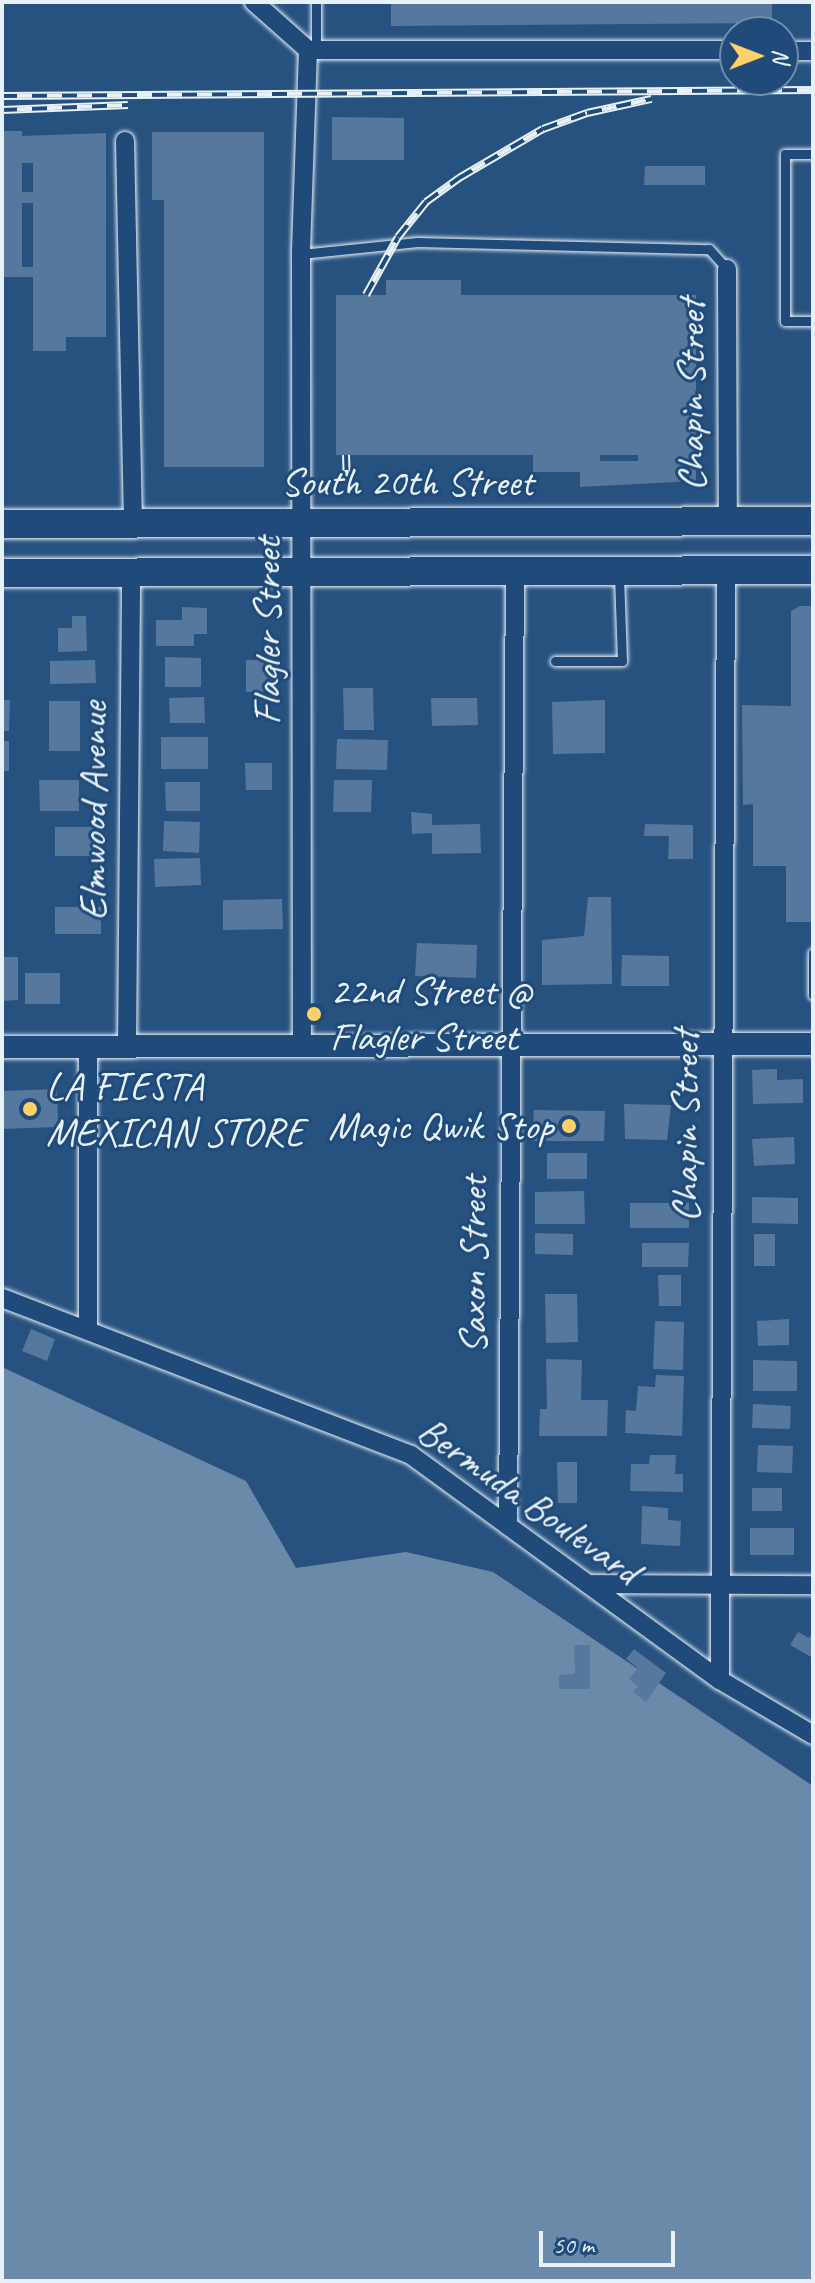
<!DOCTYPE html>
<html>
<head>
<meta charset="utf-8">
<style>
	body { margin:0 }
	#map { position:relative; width:815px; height:2283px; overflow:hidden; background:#27517f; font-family:Caveat,sans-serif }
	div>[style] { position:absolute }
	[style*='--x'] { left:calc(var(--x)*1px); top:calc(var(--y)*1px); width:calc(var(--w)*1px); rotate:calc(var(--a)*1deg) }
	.water>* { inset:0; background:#6b8aaa }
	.building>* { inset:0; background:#57789d }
	.roads { filter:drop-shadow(0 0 2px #e8f1f8) drop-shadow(0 0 2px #e8f1f8) }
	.service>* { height:9px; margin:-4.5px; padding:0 4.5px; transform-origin:4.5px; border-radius:4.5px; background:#1f4a7a }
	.minor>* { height:18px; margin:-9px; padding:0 9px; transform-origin:9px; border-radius:9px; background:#1f4a7a }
	.tertiary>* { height:22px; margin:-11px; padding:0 11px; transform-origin:11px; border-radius:11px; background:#1f4a7a }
	.primary>* { height:28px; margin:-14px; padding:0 14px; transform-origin:14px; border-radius:14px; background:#1f4a7a }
	.rail>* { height:8px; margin-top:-4px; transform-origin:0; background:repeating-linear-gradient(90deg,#1f4a7a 0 15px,#e8f1f8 0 30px); box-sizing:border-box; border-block:2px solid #e8f1f8 }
	.dots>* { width:22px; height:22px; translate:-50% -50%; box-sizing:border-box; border:4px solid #1f4a7a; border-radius:50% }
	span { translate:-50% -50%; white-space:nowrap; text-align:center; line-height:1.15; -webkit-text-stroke:6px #1f4a7a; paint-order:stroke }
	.street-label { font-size:40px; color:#e8f1f8 }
	.poi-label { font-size:40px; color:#e8f1f8 }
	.left { translate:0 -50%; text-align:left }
	.right { translate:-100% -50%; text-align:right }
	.frame { position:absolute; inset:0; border:4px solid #e8f1f8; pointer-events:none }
	.north { position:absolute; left:719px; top:16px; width:80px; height:80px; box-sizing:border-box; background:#1f4a7a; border:2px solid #6f8dac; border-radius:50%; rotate:90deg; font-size:22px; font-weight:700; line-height:32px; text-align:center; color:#e8f1f8 }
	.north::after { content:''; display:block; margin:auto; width:28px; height:36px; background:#ffd166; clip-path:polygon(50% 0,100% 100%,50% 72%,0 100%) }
	.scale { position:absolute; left:539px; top:2231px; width:136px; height:36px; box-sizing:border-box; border:4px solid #e8f1f8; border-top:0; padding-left:10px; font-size:24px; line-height:28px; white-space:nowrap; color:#e8f1f8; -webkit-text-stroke:6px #1f4a7a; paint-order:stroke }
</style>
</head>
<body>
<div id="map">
	<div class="water">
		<div style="clip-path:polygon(2px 1367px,246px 1481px,296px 1568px,406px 1552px,493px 1572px,813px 1786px,813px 2281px,2px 2281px)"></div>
	</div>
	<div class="building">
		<div style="clip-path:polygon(391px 2px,772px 2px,772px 23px,391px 26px)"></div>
		<div style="clip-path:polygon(332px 117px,404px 118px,404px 160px,332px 160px)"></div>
		<div style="clip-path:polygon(evenodd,2px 131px,22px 131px,22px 136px,106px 133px,106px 337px,66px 337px,66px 351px,33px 351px,33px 277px,2px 277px,2px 131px,22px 163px,33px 163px,33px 192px,22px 192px,22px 163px,2px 131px,22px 203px,33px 203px,33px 267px,22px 267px,22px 203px)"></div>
		<div style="clip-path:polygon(152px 132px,264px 132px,264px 467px,164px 467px,164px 200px,152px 200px)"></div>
		<div style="clip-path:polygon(645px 166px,705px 166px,705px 185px,644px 185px)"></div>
		<div style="clip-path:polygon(evenodd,386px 280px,461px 280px,461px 295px,696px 295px,696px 481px,580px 487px,580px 472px,533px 472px,533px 455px,336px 455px,336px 295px,386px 295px,386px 280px,600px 455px,638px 455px,638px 461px,600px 461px,600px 455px)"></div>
		<div style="clip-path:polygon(800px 606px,813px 606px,813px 922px,786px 922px,786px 866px,753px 866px,753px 804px,743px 805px,742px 705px,791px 706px,791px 611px)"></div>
		<div style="clip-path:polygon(182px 607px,207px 608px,207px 634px,194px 634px,194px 646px,156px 646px,156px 620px,182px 620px)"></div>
		<div style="clip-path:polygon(72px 616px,86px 616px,87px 651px,58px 652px,58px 628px,72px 628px)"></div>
		<div style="clip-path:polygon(165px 657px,201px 658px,201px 687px,165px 687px)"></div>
		<div style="clip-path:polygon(95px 660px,96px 683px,50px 684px,50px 661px)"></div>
		<div style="clip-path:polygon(246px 660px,279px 660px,278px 692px,246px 692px)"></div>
		<div style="clip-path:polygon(343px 688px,373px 688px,374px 730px,344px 730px)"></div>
		<div style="clip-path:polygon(204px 697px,205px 723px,170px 723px,169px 698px)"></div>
		<div style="clip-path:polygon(431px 698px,477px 698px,478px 725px,432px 726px)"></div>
		<div style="clip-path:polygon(2px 700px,10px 700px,9px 731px,2px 731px)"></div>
		<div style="clip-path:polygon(605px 700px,605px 753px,553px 754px,552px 702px)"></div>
		<div style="clip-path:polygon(49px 701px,80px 701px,80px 751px,49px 751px)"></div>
		<div style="clip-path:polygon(161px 737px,208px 737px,208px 769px,161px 769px)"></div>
		<div style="clip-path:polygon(337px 739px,388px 740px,387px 770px,336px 769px)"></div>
		<div style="clip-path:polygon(2px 741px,9px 741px,9px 771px,2px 771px)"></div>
		<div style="clip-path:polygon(245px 763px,272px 763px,272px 790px,246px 790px)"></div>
		<div style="clip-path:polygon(39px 780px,79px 780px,79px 811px,40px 811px)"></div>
		<div style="clip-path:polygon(334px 780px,372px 780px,371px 812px,333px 812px)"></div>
		<div style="clip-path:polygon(165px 782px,200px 782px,200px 811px,166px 811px)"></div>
		<div style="clip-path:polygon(411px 812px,432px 814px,432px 825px,480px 824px,481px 853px,432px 854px,432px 833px,412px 834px)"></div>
		<div style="clip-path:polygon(164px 821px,200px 822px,199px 853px,163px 851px)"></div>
		<div style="clip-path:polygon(645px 824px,693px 825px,693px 859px,668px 859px,669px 836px,644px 836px)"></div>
		<div style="clip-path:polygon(55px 827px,100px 827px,100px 856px,55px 856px)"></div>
		<div style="clip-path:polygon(200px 858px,201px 885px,155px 887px,154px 859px)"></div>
		<div style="clip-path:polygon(588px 897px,611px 897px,612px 984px,542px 985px,542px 940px,584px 936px)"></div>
		<div style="clip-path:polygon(282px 899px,283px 929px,223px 930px,223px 900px)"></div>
		<div style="clip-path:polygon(55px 907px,101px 907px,101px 934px,55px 934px)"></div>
		<div style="clip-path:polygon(417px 943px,477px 945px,476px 978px,415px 976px)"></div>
		<div style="clip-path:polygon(622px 955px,669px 956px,669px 986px,621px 986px)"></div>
		<div style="clip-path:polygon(2px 957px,18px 957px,18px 1000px,2px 1001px)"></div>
		<div style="clip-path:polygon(25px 973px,60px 973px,60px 1004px,25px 1004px)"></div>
		<div style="clip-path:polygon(777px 1069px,777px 1080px,803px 1079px,803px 1103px,753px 1104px,752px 1070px)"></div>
		<div style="clip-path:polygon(57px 1089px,58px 1127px,2px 1129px,2px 1091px)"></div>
		<div style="clip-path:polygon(624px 1104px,671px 1105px,667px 1140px,625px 1139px)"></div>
		<div style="clip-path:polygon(534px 1110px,605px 1111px,604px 1141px,532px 1141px)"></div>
		<div style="clip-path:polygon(794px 1137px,795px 1164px,754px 1166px,752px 1139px)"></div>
		<div style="clip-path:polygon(547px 1153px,587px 1153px,587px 1179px,547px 1179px)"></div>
		<div style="clip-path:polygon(584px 1191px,585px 1224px,535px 1224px,535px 1192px)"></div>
		<div style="clip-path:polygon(752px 1197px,798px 1198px,798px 1224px,752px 1223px)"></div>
		<div style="clip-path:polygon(630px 1203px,689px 1203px,689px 1228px,630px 1228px)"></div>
		<div style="clip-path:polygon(535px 1233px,573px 1234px,573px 1255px,535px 1254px)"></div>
		<div style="clip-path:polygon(754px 1234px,775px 1234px,775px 1266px,754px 1266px)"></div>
		<div style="clip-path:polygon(642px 1243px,689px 1243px,688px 1267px,642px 1267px)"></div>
		<div style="clip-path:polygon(658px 1275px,681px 1275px,681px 1306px,659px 1306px)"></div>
		<div style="clip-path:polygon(545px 1294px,577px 1294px,578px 1342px,546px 1343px)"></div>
		<div style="clip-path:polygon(789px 1319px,789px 1345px,758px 1346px,757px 1321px)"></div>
		<div style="clip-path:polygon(655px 1321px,684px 1322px,683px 1370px,653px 1369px)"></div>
		<div style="clip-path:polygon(31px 1329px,55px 1339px,47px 1361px,22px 1351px)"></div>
		<div style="clip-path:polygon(546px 1359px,582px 1360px,581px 1400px,608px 1400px,607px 1436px,539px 1436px,540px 1409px,547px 1409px)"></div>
		<div style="clip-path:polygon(753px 1360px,797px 1361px,797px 1391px,753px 1391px)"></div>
		<div style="clip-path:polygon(656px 1375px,684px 1376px,682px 1436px,625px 1433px,626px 1410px,636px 1411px,638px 1386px,655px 1387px)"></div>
		<div style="clip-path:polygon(753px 1404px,791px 1406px,790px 1429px,752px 1428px)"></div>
		<div style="clip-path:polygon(758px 1445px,793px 1446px,792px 1473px,757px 1472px)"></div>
		<div style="clip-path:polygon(650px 1455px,676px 1455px,675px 1474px,683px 1474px,683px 1492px,630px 1491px,631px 1464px,649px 1464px)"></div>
		<div style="clip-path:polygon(557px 1462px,577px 1462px,577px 1503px,558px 1503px)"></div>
		<div style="clip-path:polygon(752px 1488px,782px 1488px,782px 1511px,752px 1511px)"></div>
		<div style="clip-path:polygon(642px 1506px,668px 1508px,668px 1520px,681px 1521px,680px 1546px,641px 1544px)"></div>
		<div style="clip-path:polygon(750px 1528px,794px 1528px,794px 1555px,750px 1555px)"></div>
		<div style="clip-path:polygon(798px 1632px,809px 1638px,813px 1632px,813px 1658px,790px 1645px)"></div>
		<div style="clip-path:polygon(574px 1645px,590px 1645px,590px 1689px,559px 1689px,559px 1675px,575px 1674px)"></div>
		<div style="clip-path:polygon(634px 1649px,666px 1673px,646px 1702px,633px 1692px,638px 1686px,629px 1679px,638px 1668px,626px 1659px)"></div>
	</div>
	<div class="roads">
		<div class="service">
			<div style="--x:316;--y:50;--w:48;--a:-90"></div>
			<div style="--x:813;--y:154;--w:28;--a:180"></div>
			<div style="--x:785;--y:154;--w:167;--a:90"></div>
			<div style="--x:785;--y:321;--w:28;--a:0"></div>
			<div style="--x:301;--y:254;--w:117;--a:-5.9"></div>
			<div style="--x:417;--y:242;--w:292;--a:1.4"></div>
			<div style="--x:709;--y:249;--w:27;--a:48"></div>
			<div style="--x:555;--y:661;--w:67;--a:0"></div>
			<div style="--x:622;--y:661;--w:88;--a:-92"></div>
			<div style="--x:813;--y:953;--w:42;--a:90"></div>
		</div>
		<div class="minor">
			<div style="--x:254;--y:2;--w:72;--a:41.6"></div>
			<div style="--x:308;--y:50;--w:204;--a:92"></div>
			<div style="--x:301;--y:254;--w:791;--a:89.93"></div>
			<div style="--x:308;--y:50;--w:427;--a:0"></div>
			<div style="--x:783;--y:51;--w:30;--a:0"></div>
			<div style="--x:125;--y:141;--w:382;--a:88.8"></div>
			<div style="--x:727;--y:269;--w:251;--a:89.8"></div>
			<div style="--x:88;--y:1045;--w:285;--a:90"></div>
			<div style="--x:127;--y:1048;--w:474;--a:-89.5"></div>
			<div style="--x:2;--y:1298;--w:438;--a:21"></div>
			<div style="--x:411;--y:1455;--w:382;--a:36.1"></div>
			<div style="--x:720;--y:1680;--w:108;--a:30.6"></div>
			<div style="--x:508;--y:1526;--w:952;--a:-89.58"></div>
			<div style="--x:588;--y:1584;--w:225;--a:0.3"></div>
			<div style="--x:720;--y:1680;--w:1108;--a:-89.69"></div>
		</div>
		<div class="tertiary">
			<div style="--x:2;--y:1047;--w:811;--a:-0.21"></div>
		</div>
		<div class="primary">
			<div style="--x:2;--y:524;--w:811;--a:-0.21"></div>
			<div style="--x:2;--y:573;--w:811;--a:-0.21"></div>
		</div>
	</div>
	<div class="rail">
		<div style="--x:2;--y:96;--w:811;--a:-0.42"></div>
		<div style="--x:2;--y:110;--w:126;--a:-2.3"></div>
		<div style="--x:366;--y:295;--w:66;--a:-61.1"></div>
		<div style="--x:398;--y:237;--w:45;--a:-51.3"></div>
		<div style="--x:426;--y:202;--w:41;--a:-36"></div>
		<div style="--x:459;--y:178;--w:97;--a:-30.3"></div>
		<div style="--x:543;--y:129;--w:47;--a:-20"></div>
		<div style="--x:587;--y:113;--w:66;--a:-12.3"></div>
		<div style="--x:346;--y:455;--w:27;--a:88"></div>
	</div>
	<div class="dots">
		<div style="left:314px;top:1014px;background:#ffd166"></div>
		<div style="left:30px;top:1109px;background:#ffd166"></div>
		<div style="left:569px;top:1126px;background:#ffd166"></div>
	</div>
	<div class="street-label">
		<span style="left:691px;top:395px;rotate:-90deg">Chapin Street</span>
		<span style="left:407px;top:482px">South 20th Street</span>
		<span style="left:267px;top:631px;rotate:-90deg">Flagler Street</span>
		<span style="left:93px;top:811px;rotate:-90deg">Elmwood Avenue</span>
		<span style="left:685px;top:1126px;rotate:-90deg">Chapin Street</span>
		<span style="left:473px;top:1265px;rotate:-90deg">Saxon Street</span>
		<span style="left:529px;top:1500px;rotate:35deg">Bermuda Boulevard</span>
	</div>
	<div class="poi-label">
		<span class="left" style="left:330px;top:1014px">22nd Street @<br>Flagler Street</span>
		<span class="left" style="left:46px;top:1109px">LA FIESTA<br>MEXICAN STORE</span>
		<span class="right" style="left:553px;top:1126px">Magic Qwik Stop</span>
	</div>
	<div class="frame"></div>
	<div class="north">N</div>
	<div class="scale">50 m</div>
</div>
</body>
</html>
